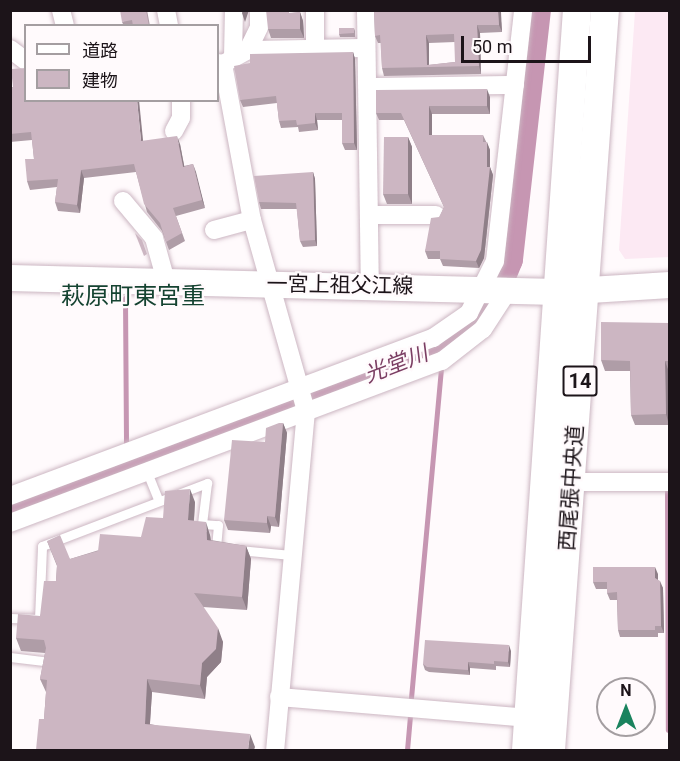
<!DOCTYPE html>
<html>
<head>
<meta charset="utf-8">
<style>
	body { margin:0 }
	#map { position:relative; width:680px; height:761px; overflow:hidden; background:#fffafc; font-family:Roboto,"Noto Sans JP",sans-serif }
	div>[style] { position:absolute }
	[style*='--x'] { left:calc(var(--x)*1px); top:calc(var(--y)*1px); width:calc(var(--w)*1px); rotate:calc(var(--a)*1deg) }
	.built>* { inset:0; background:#fce9f3 }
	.stream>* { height:5px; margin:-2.5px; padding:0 2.5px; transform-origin:2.5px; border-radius:2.5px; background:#c696b2 }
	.river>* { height:32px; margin:-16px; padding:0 16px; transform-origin:16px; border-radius:16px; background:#c696b2 }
	.roads { filter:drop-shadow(0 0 2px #ccb6c2) drop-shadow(0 0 2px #ccb6c2) }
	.lane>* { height:9px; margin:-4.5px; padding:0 4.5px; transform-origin:4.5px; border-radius:4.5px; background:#fff }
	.street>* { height:18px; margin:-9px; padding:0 9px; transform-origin:9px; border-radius:9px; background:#fff }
	.secondary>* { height:26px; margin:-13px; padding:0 13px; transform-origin:13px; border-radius:13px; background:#fff }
	.primary>* { height:28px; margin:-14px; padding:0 14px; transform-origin:14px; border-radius:14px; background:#fff }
	.wall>* { inset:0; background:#af9da7 }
	.shaded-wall>* { inset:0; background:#8f7f88 }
	.building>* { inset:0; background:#ccb6c2 }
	span { translate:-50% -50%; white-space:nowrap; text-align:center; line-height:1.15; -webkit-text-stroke:4.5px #fffafc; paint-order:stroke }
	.shield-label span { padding:2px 4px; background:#fffafc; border:2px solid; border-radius:4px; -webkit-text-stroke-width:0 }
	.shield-label { font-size:20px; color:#1c1419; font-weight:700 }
	.street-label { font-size:21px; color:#1c1419 }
	.water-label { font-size:22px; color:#7b3e63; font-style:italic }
	.quarter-label { font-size:24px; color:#154331 }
	.frame { position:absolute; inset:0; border:12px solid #1c1419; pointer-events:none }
	.legend { position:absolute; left:24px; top:24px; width:195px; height:78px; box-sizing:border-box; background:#fffafc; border:2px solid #a49ea1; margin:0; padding:8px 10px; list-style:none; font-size:18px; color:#1c1419 }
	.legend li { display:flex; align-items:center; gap:12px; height:30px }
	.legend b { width:30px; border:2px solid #a49ea1 }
	.north { position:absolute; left:596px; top:677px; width:60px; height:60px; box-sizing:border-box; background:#fffafc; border:2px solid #a49ea1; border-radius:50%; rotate:0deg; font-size:16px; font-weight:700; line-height:24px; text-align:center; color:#1c1419 }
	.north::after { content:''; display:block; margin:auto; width:21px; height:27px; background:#1a835e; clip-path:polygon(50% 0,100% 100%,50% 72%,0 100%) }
	.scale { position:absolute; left:461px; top:36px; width:130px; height:27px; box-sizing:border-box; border:3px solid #1c1419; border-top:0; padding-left:8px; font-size:18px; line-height:21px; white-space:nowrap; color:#1c1419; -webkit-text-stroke:4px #fffafc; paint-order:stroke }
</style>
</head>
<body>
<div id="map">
	<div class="built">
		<div style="clip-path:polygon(635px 11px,669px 11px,670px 257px,625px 259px,619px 250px)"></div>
	</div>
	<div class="stream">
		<div style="--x:125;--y:298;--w:148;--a:89.6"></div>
		<div style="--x:667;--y:488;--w:242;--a:89.8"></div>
		<div style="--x:411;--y:698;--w:333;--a:-84.8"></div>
		<div style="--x:407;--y:750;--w:35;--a:-85"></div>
	</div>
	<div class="river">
		<div style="--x:10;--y:509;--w:455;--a:-20.6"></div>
		<div style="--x:436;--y:349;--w:36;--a:-30"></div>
		<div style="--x:467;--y:331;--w:43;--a:-54.5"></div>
		<div style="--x:492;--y:296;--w:40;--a:-68"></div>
		<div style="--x:507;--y:259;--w:251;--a:-83.6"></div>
	</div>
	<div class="roads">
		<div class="lane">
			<div style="--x:147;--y:472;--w:31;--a:68"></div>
			<div style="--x:238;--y:550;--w:54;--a:5.3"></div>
			<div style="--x:10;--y:618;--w:29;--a:2"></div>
			<div style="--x:39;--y:619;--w:73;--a:-87.6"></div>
			<div style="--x:42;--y:546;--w:177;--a:-20.9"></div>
			<div style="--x:207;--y:483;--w:41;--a:97"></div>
			<div style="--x:202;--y:524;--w:16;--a:4"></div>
			<div style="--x:218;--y:525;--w:23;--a:95"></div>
			<div style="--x:216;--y:548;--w:5;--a:0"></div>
			<div style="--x:10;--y:657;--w:34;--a:7"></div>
		</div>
		<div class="street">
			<div style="--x:61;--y:10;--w:16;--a:76"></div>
			<div style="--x:166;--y:10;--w:16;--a:79"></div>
			<div style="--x:315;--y:10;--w:37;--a:90"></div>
			<div style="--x:366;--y:10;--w:276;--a:89.2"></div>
			<div style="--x:10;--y:49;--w:20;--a:37"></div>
			<div style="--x:248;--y:50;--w:25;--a:-64"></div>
			<div style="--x:259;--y:27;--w:17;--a:-90"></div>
			<div style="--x:233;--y:57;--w:47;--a:-88.8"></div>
			<div style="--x:218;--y:63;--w:5;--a:11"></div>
			<div style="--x:223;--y:64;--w:29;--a:-29"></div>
			<div style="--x:248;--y:50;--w:117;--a:-1"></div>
			<div style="--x:223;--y:64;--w:159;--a:79.5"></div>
			<div style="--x:252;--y:220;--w:198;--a:74.2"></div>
			<div style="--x:306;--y:411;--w:340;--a:95.2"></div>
			<div style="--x:368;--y:87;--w:147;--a:-0.8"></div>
			<div style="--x:174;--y:131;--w:15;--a:-62"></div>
			<div style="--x:181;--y:118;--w:18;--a:-90"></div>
			<div style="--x:123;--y:201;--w:48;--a:50"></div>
			<div style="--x:154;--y:238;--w:45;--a:74.4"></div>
			<div style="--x:370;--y:215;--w:66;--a:0"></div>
			<div style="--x:214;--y:230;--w:39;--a:-15"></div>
			<div style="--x:572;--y:482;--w:98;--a:0"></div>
			<div style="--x:10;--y:496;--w:452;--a:-20.5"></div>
			<div style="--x:433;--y:338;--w:44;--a:-34.8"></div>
			<div style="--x:469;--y:313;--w:58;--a:-63.4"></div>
			<div style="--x:495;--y:261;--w:253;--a:-83.6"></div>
			<div style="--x:10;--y:523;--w:461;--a:-20.6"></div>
			<div style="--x:442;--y:361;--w:52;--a:-38"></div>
			<div style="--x:483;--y:329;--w:48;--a:-57"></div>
			<div style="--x:279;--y:697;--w:251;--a:4.8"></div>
		</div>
		<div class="secondary">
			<div style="--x:10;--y:278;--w:548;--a:1.46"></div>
			<div style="--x:558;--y:292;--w:112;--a:-3.6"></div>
		</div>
		<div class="primary">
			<div style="--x:526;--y:750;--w:742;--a:-86.06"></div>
			<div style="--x:551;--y:750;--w:742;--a:-85.83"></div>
		</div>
	</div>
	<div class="wall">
		<div style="clip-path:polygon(147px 10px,150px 26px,124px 26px,122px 22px)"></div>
		<div style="clip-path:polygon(evenodd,374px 10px,500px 10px,502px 32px,480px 33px,481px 74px,384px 76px,382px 68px,381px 43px,378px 43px,375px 36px,374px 10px,455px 42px,455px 62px,429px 65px,429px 43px,455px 42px)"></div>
		<div style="clip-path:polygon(300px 12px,303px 21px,304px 38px,271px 38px,268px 29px,292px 13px)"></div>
		<div style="clip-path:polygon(354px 28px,355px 31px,355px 37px,340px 37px,339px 34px)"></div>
		<div style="clip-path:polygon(353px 52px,355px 59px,357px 150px,345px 150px,342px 143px,342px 120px,317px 120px,318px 130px,299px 132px,298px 127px,281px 128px,279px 121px,277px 103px,243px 107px,240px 100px)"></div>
		<div style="clip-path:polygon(13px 87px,143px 141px,180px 144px,184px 166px,193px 164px,205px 208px,176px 216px,185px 241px,169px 250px,162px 231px,147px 212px,136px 172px,84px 178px,80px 213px,58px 211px,55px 202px,57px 187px,30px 190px,27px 181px,34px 159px,32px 140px,10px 142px,10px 88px)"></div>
		<div style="clip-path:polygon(490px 97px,490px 114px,432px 114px,432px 135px,483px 135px,490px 150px,490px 167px,493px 175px,484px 258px,479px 268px,443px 266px,440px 259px,428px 259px,425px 251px,444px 207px,404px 120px,379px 120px,376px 113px)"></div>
		<div style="clip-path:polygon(408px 137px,412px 147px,412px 204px,387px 204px,383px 194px)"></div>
		<div style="clip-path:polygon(313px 172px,315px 179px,317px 246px,303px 247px,300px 241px,297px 209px,261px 209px,259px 202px)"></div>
		<div style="clip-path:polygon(669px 323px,669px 425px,635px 425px,631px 415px,630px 371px,605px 371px,601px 360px)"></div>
		<div style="clip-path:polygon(283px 423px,287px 433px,279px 527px,271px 526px,270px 533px,228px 530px,224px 520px,265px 442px)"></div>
		<div style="clip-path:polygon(195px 502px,194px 521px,210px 535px,211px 540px,246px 546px,251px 559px,247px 610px,203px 607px,223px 642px,221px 662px,207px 677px,205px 699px,152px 692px,150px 724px,255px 747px,44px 719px,46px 692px,40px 679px,45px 653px,21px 651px,16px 638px,40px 616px,56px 581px,57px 566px,47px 541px,70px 559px,141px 537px,163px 518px)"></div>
		<div style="clip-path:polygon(658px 574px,658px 580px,663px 588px,664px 633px,658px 633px,658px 637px,620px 637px,618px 630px,617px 600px,610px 600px,607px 593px,607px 589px,596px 589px,593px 582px)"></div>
		<div style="clip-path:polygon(511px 651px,510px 667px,496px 666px,496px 670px,470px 668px,470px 675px,429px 672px,425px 670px,423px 664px)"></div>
	</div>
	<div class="shaded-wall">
		<div style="clip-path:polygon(243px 10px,249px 10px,245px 22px,242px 13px)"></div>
		<div style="clip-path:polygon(498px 10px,500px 10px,501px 12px,502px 32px,499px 25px)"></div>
		<div style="clip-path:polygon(300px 12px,303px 21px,304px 38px,300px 29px)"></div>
		<div style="clip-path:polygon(477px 25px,480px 33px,481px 74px,479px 66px)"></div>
		<div style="clip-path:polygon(426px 35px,429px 43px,429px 67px,427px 65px)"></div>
		<div style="clip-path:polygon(353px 52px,355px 59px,357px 150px,354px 143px)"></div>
		<div style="clip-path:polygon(487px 89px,490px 97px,490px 114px,487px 106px)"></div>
		<div style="clip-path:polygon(137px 100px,139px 100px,144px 150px,141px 141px)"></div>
		<div style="clip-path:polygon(429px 106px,432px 114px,432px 143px,429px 135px)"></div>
		<div style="clip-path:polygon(315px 113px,317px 120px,318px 130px,315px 123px)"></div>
		<div style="clip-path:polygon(177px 136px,180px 144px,186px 175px,183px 167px)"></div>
		<div style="clip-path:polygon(408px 137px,412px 147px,412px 204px,408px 194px)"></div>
		<div style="clip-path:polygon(487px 142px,490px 150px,490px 171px,490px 167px,493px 175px,484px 258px,479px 268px,476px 261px,487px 167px)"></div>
		<div style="clip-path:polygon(193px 164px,196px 172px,205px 208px,202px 200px)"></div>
		<div style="clip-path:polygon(81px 170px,84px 178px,80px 213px,77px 205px)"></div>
		<div style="clip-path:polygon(313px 172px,315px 179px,317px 246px,315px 240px)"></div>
		<div style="clip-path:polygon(665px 361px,669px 372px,669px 425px,666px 414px)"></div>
		<div style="clip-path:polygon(283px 423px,287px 433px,279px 527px,275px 517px)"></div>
		<div style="clip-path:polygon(190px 489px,195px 502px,193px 533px,188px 520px)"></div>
		<div style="clip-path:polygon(267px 516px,271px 526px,270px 533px,267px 523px)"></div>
		<div style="clip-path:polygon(206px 522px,210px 535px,212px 553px,207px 540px)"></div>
		<div style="clip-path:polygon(246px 546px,251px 559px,247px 610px,242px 597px)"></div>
		<div style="clip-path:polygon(655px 567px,658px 574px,658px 585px,655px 578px)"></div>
		<div style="clip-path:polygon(660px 581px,663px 588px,664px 633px,661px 626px)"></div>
		<div style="clip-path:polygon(218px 628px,223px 642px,221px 662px,207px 677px,205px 699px,200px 685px,202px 663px)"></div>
		<div style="clip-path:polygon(509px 645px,511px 651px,510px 667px,508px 662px)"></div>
		<div style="clip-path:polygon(468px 662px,470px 668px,470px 675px,468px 670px)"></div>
		<div style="clip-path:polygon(147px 679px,152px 692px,149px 737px,145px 724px)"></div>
		<div style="clip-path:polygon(250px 734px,255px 747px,254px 750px,248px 750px)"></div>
	</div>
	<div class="building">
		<div style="clip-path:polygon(120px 10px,146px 10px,149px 26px,133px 26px,132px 20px,122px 22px)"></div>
		<div style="clip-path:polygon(266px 10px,289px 10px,289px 13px,300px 12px,300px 29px,268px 29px)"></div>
		<div style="clip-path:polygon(evenodd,374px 10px,498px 10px,499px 25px,477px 25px,479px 66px,382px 68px,380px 35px,375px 36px,374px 10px,454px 34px,455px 62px,427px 65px,426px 35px,454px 34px)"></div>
		<div style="clip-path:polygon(339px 28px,354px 28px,354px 33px,339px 34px)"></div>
		<div style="clip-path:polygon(353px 52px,354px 143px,342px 143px,342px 113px,315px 113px,315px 123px,297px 125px,296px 120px,279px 121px,276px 96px,240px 100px,234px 66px,250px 63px,250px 54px)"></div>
		<div style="clip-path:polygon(26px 68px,26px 100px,137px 100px,141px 141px,177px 136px,183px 167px,193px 164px,202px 200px,173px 208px,182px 233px,166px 242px,160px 223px,144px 204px,134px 164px,81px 170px,77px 205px,55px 202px,58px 179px,27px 181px,25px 159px,34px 159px,31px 132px,10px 134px,10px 88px,13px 87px,11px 69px)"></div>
		<div style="clip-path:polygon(487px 89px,487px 106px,429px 106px,429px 135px,483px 135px,483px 142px,487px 142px,487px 167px,490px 167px,481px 250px,476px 261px,440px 259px,440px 251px,425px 251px,431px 218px,439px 217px,444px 207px,401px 113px,376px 113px,376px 90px)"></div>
		<div style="clip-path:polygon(384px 137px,408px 137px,408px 194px,383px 194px)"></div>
		<div style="clip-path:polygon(313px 172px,315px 240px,300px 241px,296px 203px,259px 202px,254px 176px)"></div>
		<div style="clip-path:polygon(135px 233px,142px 240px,147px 254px,144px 256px)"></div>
		<div style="clip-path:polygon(601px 322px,669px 323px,669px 361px,665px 361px,666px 414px,631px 415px,630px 361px,601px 360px)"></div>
		<div style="clip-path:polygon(279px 423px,283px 423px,275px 517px,267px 516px,267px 523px,224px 520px,232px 440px,265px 442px,266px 428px)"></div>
		<div style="clip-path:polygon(190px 489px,188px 520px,206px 522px,207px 540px,246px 546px,242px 597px,194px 593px,218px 628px,216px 649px,202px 663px,200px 685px,147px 679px,145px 724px,250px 734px,248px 750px,36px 750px,39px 719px,44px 719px,47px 680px,40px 679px,46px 648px,44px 640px,16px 638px,18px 614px,40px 616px,44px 581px,56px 581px,57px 565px,47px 541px,60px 535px,70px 559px,98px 551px,100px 534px,141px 537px,146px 517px,163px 518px,165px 491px)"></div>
		<div style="clip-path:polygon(593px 567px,655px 567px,655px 578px,660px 581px,661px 626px,655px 626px,655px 630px,618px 630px,617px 592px,607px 593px,607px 582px,593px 582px)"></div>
		<div style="clip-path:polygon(425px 640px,509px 645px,508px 662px,494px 661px,494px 664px,468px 662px,468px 670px,427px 667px,423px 664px)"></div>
	</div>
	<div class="shield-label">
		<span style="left:580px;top:381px">14</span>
	</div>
	<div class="street-label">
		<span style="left:340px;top:285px;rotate:1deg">一宮上祖父江線</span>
		<span style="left:571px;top:488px;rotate:-86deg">西尾張中央道</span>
	</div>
	<div class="water-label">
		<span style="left:396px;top:364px;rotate:-21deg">光堂川</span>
	</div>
	<div class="quarter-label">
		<span style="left:133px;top:297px">萩原町東宮重</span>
	</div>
	<div class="frame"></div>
	<ul class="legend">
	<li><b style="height:8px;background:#fff"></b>道路</li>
	<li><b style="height:16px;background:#ccb6c2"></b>建物</li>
	</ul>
	<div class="north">N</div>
	<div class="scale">50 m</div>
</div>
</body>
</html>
